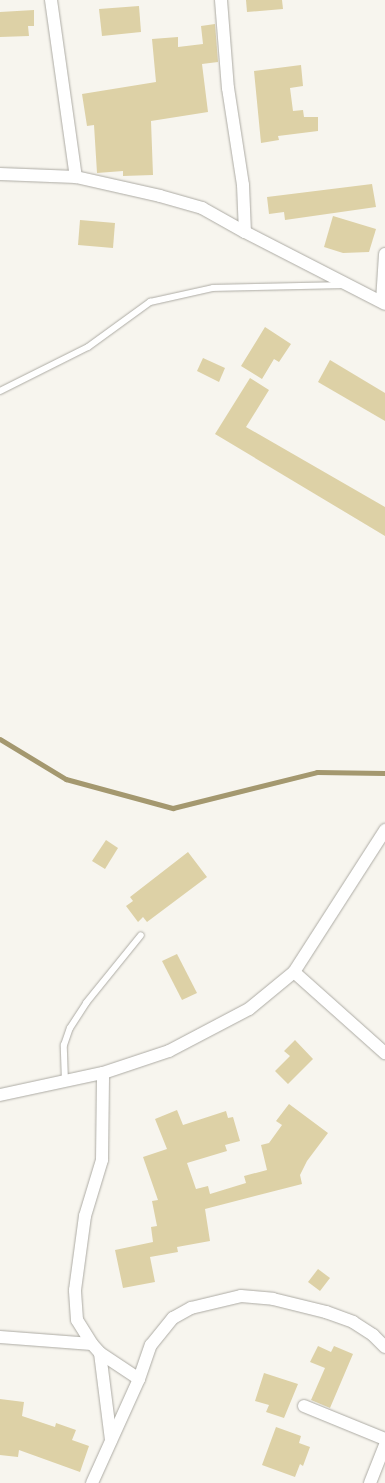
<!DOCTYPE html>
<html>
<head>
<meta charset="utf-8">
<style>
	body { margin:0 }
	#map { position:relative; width:385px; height:1483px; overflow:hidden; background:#f7f5ee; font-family:"IBM Plex Sans",sans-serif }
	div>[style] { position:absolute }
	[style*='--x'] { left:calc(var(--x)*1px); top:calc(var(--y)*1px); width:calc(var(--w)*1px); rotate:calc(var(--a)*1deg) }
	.stream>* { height:4.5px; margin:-2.25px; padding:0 2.25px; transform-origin:2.25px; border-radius:2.25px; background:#a4986f }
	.building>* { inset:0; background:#ddd1a6 }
	.roads { filter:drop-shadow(0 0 1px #adaba4) drop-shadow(0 0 1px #adaba4) }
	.lane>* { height:6px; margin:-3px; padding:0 3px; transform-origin:3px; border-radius:3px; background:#fff }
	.street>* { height:12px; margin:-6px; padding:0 6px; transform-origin:6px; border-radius:6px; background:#fff }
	span { translate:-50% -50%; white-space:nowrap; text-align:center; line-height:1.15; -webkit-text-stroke:3.5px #fff; paint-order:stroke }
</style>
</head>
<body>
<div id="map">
	<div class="stream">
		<div style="--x:0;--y:739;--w:77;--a:31.2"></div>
		<div style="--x:66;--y:779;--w:111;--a:15.2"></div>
		<div style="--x:173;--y:808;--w:148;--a:-14"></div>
		<div style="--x:317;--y:772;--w:68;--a:0.8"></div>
	</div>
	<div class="building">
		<div style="clip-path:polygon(246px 0,282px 0,283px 9px,247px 12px)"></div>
		<div style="clip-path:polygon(139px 6px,141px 32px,102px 36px,99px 9px)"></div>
		<div style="clip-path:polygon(34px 10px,34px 26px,28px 26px,29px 36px,0 37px,0 12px)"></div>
		<div style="clip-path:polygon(215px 24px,218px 62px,202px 64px,208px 112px,151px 121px,153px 175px,123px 176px,123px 171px,97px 173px,94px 125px,87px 126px,82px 94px,156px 82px,152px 39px,178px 37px,178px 47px,203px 44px,201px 26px)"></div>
		<div style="clip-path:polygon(301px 65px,303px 86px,290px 88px,293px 111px,303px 110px,304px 117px,318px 117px,318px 131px,278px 136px,279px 140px,261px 143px,254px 71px)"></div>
		<div style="clip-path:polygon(372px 184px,376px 207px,285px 220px,284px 212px,269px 214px,267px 197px)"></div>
		<div style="clip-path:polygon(333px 216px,376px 229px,369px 252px,343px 253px,324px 247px)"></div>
		<div style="clip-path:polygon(80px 220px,115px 223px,113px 248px,78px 245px)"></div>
		<div style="clip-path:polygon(265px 327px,291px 344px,279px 362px,274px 359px,262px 379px,241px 366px)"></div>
		<div style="clip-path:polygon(203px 358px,225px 368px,219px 382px,197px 371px)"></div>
		<div style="clip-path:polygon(330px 360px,385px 393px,385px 421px,318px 382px)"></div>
		<div style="clip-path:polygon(250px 378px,269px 390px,246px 427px,385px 507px,385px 536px,215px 434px)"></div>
		<div style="clip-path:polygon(106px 840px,118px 848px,105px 869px,92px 861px)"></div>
		<div style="clip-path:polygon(188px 852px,207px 877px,147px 922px,143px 917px,138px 922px,126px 906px,133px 901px,130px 897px)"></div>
		<div style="clip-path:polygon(177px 954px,197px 993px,182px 1000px,162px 961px)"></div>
		<div style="clip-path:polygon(295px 1040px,313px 1059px,288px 1084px,275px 1071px,290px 1056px,284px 1051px)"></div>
		<div style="clip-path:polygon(289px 1104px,328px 1133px,307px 1161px,300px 1175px,302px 1184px,205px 1209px,210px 1241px,177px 1247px,178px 1252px,150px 1257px,155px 1282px,123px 1288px,115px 1250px,153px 1242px,151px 1227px,157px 1226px,152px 1201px,158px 1200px,143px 1157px,167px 1149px,155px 1119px,177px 1110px,183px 1125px,226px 1111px,228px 1118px,233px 1117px,240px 1141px,225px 1145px,227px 1151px,187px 1163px,196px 1189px,208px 1186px,210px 1194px,246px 1183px,244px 1176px,267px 1170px,261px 1145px,269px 1143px,282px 1125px,276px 1121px)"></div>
		<div style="clip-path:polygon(318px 1269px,330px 1278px,320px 1291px,308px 1282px)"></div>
		<div style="clip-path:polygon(318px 1346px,331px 1352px,334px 1346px,353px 1354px,330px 1408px,311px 1400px,325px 1368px,310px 1362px)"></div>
		<div style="clip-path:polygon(264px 1373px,298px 1384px,284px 1418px,266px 1412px,269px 1405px,255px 1401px)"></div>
		<div style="clip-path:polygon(0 1399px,24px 1402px,22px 1416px,55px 1427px,56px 1423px,76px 1430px,72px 1440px,89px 1446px,80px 1472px,19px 1450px,18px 1457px,0 1455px)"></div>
		<div style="clip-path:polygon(276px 1427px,301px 1436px,299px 1443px,310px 1447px,303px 1466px,300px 1464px,295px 1477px,262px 1465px)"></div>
	</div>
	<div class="roads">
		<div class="lane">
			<div style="--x:0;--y:391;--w:98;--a:-26.6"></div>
			<div style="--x:88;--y:347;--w:77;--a:-36"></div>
			<div style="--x:150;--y:302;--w:65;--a:-12.5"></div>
			<div style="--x:213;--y:288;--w:130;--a:-1.3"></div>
			<div style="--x:65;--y:1082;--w:37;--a:-92"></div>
			<div style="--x:64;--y:1045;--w:18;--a:-71"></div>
			<div style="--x:70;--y:1028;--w:30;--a:-57"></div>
			<div style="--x:86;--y:1003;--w:87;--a:-51"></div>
		</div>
		<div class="street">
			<div style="--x:51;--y:0;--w:179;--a:82"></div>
			<div style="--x:221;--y:0;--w:88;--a:85.5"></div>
			<div style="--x:228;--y:88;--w:98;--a:81.2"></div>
			<div style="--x:243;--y:185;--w:47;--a:87.6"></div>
			<div style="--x:245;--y:232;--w:157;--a:27.2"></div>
			<div style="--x:0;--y:174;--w:76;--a:2.3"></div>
			<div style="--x:76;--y:177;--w:86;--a:12.7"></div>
			<div style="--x:160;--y:196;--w:44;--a:15.9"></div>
			<div style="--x:202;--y:208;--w:49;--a:29.2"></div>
			<div style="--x:382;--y:301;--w:47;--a:-86.3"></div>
			<div style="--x:294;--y:972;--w:122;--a:41.7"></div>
			<div style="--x:0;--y:1095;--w:105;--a:-12.1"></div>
			<div style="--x:103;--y:1073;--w:70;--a:-18.4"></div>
			<div style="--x:169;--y:1051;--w:90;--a:-27.7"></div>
			<div style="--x:249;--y:1009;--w:58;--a:-39.4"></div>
			<div style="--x:294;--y:972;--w:169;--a:-57.3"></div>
			<div style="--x:0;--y:1337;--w:92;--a:4.4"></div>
			<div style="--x:92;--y:1344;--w:12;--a:48"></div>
			<div style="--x:100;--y:1353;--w:47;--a:33.7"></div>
			<div style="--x:139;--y:1379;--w:114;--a:114.3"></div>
			<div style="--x:92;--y:1344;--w:28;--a:-122"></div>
			<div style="--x:77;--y:1320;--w:30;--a:-94"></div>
			<div style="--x:75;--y:1290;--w:75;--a:-82.3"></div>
			<div style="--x:85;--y:1216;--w:59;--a:-73.1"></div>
			<div style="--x:102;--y:1160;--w:87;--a:-89.3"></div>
			<div style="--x:100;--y:1353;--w:88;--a:82.8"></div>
			<div style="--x:139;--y:1379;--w:36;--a:-71"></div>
			<div style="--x:151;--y:1345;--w:35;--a:-51"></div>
			<div style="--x:173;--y:1318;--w:21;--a:-29"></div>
			<div style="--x:191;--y:1308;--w:51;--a:-13.5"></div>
			<div style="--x:241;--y:1296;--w:32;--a:5"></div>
			<div style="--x:273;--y:1299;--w:55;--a:13.8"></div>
			<div style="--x:326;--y:1312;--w:29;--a:20"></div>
			<div style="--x:353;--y:1322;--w:24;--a:33"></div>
			<div style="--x:373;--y:1335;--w:17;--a:45"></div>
			<div style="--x:304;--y:1406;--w:87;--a:22.2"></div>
			<div style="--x:370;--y:1483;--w:41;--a:-68.5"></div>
		</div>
	</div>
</div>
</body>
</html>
